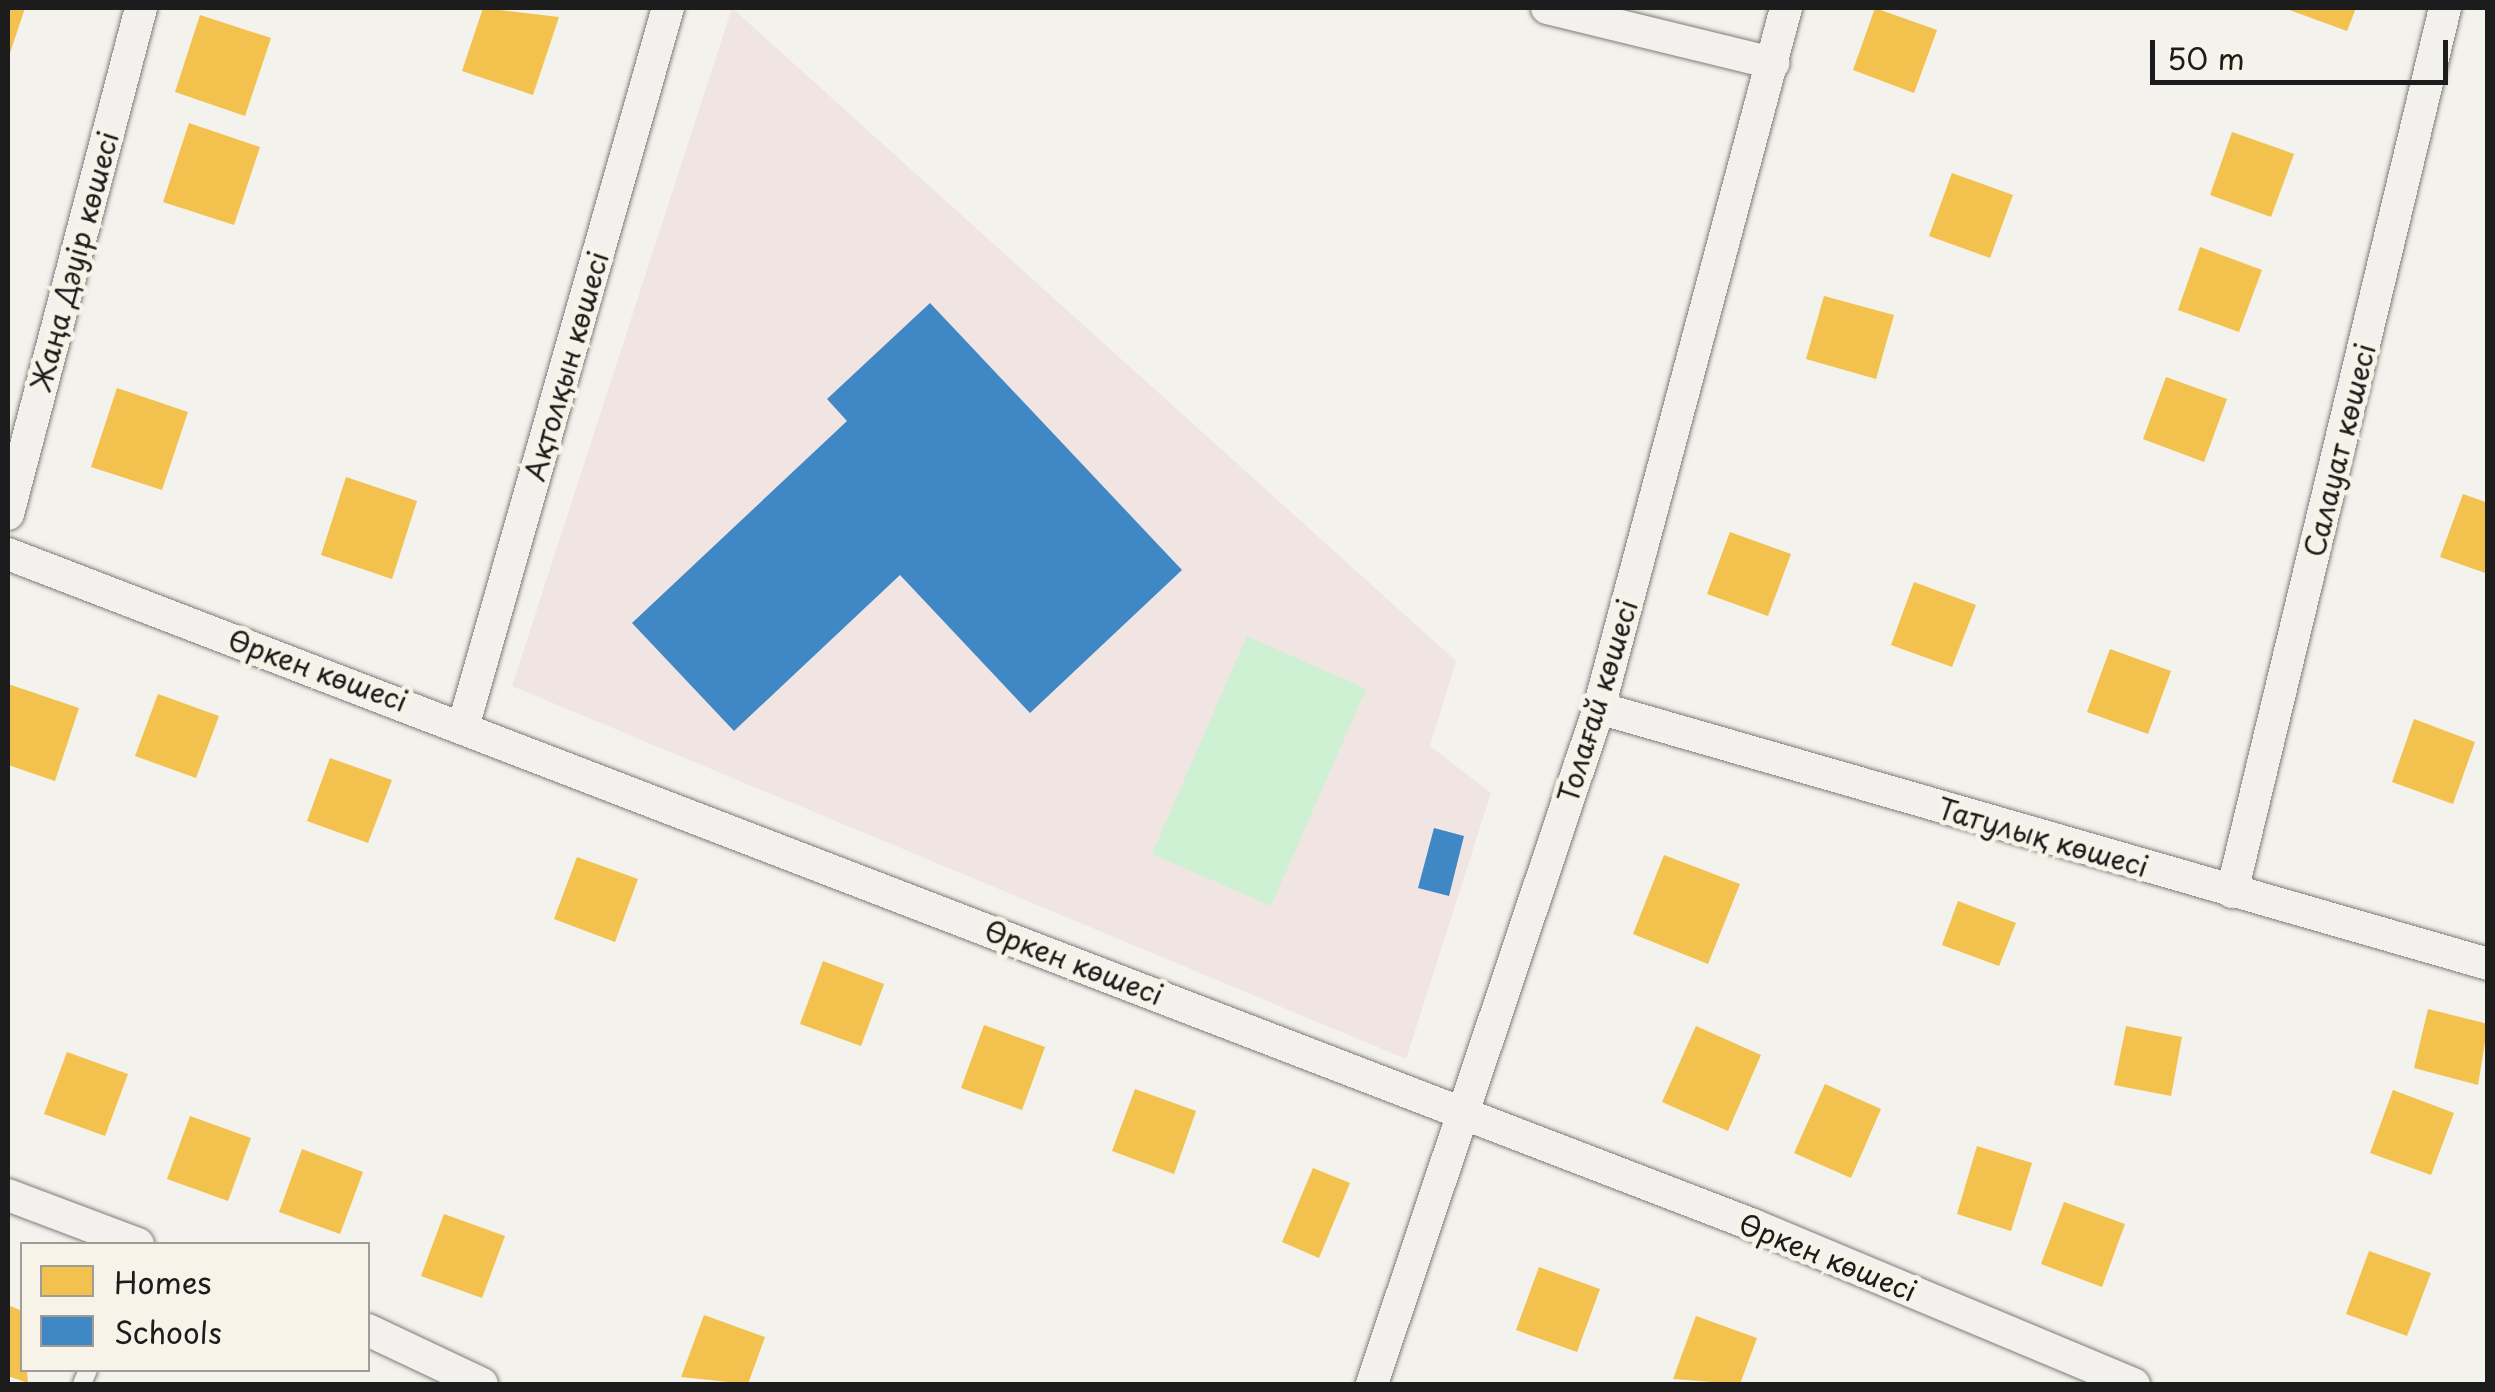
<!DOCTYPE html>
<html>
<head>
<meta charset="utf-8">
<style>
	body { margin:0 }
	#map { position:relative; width:2495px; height:1392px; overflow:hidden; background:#f4f2ec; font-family:"Playpen Sans",sans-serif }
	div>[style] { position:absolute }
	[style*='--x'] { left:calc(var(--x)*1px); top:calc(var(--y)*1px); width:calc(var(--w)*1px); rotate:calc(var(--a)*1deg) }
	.built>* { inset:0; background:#f0e5e2 }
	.green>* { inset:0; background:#cdf1d2 }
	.homes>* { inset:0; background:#f2c14e }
	.schools>* { inset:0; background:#3f88c5 }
	.roads { filter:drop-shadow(0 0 2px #7d7c7a) drop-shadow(0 0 2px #7d7c7a) }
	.lane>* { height:18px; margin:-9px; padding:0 9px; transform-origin:9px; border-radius:9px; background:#f2f1ed }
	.street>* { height:32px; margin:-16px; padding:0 16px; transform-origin:16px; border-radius:16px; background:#f2f1ed }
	span { translate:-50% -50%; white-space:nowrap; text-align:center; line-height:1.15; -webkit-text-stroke:10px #f7f3e8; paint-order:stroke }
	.street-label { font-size:28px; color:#1c1c1c }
	.frame { position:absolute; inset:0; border:10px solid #1c1c1c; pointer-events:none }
	.legend { position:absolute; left:20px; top:1242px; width:350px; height:130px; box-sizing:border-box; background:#f7f3e8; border:2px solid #9f9d96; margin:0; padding:12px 18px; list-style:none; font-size:30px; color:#1c1c1c }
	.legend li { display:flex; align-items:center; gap:20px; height:50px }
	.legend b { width:50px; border:2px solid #9f9d96 }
	.scale { position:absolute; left:2150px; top:40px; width:298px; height:45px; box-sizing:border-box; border:5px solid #1c1c1c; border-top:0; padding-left:12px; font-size:30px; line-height:35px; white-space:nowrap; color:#1c1c1c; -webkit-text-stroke:8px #f7f3e8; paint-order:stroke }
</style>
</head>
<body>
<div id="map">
	<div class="built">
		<div style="clip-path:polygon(732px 8px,1456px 661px,1430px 746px,1491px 793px,1406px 1059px,512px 686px)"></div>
	</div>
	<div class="green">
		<div style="clip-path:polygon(1247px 636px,1366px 689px,1271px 906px,1152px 854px)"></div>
	</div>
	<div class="homes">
		<div style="clip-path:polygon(8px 8px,25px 8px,8px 59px)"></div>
		<div style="clip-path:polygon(483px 8px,559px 17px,533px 95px,462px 71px)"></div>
		<div style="clip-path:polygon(1875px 8px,1937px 30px,1914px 93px,1853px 70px)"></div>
		<div style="clip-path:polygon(2284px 8px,2356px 8px,2347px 31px)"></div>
		<div style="clip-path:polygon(200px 15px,271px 38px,245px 116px,175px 92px)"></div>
		<div style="clip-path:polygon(189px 123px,260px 147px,234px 225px,163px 202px)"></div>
		<div style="clip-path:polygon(2232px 132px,2294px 154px,2271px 217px,2210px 195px)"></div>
		<div style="clip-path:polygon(1952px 173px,2013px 195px,1990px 258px,1929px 236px)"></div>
		<div style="clip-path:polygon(2200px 247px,2262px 270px,2239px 332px,2178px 310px)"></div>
		<div style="clip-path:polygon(1824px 296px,1894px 315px,1876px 379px,1806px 359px)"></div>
		<div style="clip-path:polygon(2166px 377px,2227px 399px,2204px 462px,2143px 439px)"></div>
		<div style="clip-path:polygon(117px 388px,188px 412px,162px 490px,91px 467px)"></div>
		<div style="clip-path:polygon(346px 477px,417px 501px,392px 579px,321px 555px)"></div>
		<div style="clip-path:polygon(2463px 494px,2488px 503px,2488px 574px,2440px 557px)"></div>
		<div style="clip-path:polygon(1730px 532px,1791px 554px,1768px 616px,1707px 594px)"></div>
		<div style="clip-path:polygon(1914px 582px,1976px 605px,1952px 667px,1891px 645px)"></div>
		<div style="clip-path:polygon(2110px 649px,2171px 671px,2148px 734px,2087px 712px)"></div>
		<div style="clip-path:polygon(8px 684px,79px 708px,55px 781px,8px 765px)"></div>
		<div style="clip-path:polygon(158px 694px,219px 716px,196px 778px,135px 756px)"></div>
		<div style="clip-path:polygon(2414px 719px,2475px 742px,2453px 804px,2392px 782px)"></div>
		<div style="clip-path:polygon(330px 758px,392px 780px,368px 843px,307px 821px)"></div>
		<div style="clip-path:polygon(1664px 855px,1740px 884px,1708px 964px,1633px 934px)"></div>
		<div style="clip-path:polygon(577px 857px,638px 879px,615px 942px,554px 919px)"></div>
		<div style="clip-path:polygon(1958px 901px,2016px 923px,1999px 966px,1942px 945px)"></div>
		<div style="clip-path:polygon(823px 961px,884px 984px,861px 1046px,800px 1024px)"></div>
		<div style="clip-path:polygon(2428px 1009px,2488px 1024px,2478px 1085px,2414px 1068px)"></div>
		<div style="clip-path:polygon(984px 1025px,1045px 1047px,1022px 1110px,961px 1088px)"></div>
		<div style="clip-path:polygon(1696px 1026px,1761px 1055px,1728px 1131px,1662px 1102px)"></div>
		<div style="clip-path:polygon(2126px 1026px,2182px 1037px,2171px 1096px,2114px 1085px)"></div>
		<div style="clip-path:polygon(67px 1052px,128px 1074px,105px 1136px,44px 1114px)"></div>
		<div style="clip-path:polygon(1825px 1084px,1881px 1109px,1851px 1178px,1794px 1153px)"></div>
		<div style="clip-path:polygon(1135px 1089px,1196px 1111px,1174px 1174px,1112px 1151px)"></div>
		<div style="clip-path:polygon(2393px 1090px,2454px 1113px,2431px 1175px,2370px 1153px)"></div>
		<div style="clip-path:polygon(190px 1116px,251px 1138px,228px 1201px,167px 1179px)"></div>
		<div style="clip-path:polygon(1977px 1146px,2032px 1163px,2011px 1231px,1957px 1214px)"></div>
		<div style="clip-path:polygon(302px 1149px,363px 1172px,340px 1234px,279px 1212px)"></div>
		<div style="clip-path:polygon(1313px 1168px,1350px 1183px,1319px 1258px,1282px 1242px)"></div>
		<div style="clip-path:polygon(2064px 1202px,2125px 1224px,2102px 1287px,2041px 1264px)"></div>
		<div style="clip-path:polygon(444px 1214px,505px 1236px,482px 1298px,421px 1276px)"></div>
		<div style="clip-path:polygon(2369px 1251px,2431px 1273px,2407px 1336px,2346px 1314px)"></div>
		<div style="clip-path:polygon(1539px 1267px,1600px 1289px,1577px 1352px,1516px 1330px)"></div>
		<div style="clip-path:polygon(8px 1305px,22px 1311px,28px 1383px,8px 1376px)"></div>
		<div style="clip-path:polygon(704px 1315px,765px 1337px,748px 1384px,681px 1377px)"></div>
		<div style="clip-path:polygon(1696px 1316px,1757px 1338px,1740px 1384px,1673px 1379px)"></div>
	</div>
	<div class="schools">
		<div style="clip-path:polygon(930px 303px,1182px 570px,1030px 713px,900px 575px,734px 731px,632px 623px,847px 421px,827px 399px)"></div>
		<div style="clip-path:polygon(1434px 828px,1464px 836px,1449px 896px,1418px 888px)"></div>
	</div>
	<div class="roads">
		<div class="lane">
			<div style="--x:82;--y:1384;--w:15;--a:-67"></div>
		</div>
		<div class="street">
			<div style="--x:1547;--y:8;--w:233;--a:13.7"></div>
			<div style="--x:8;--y:514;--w:523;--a:-75.27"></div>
			<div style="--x:8;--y:554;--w:1870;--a:21.03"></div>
			<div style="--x:1753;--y:1225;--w:413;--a:22.7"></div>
			<div style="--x:1599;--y:708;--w:925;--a:16.06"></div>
			<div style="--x:464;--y:724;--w:744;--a:-74.1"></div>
			<div style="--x:2232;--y:892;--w:909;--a:-76.45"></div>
			<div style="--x:8;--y:1195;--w:139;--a:20.7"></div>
			<div style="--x:368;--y:1330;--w:126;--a:25.3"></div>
			<div style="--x:1372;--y:1384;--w:713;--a:-71.44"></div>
			<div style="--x:1599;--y:708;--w:725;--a:-75.04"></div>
		</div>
	</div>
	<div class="street-label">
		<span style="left:74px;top:261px;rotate:-75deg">Жаңа Дәуір көшесі</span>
		<span style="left:566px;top:366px;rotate:-74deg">Ақтолқын көшесі</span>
		<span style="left:2339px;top:450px;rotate:-76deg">Салауат көшесі</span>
		<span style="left:318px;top:670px;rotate:20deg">Өркен көшесі</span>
		<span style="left:1597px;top:701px;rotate:-73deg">Толағай көшесі</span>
		<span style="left:2043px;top:837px;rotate:16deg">Татулық көшесі</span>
		<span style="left:1074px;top:962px;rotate:21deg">Өркен көшесі</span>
		<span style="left:1828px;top:1257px;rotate:22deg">Өркен көшесі</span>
	</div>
	<div class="frame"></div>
	<ul class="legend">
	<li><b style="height:28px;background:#f2c14e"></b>Homes</li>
	<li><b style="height:28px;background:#3f88c5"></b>Schools</li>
	</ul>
	<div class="scale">50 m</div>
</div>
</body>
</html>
